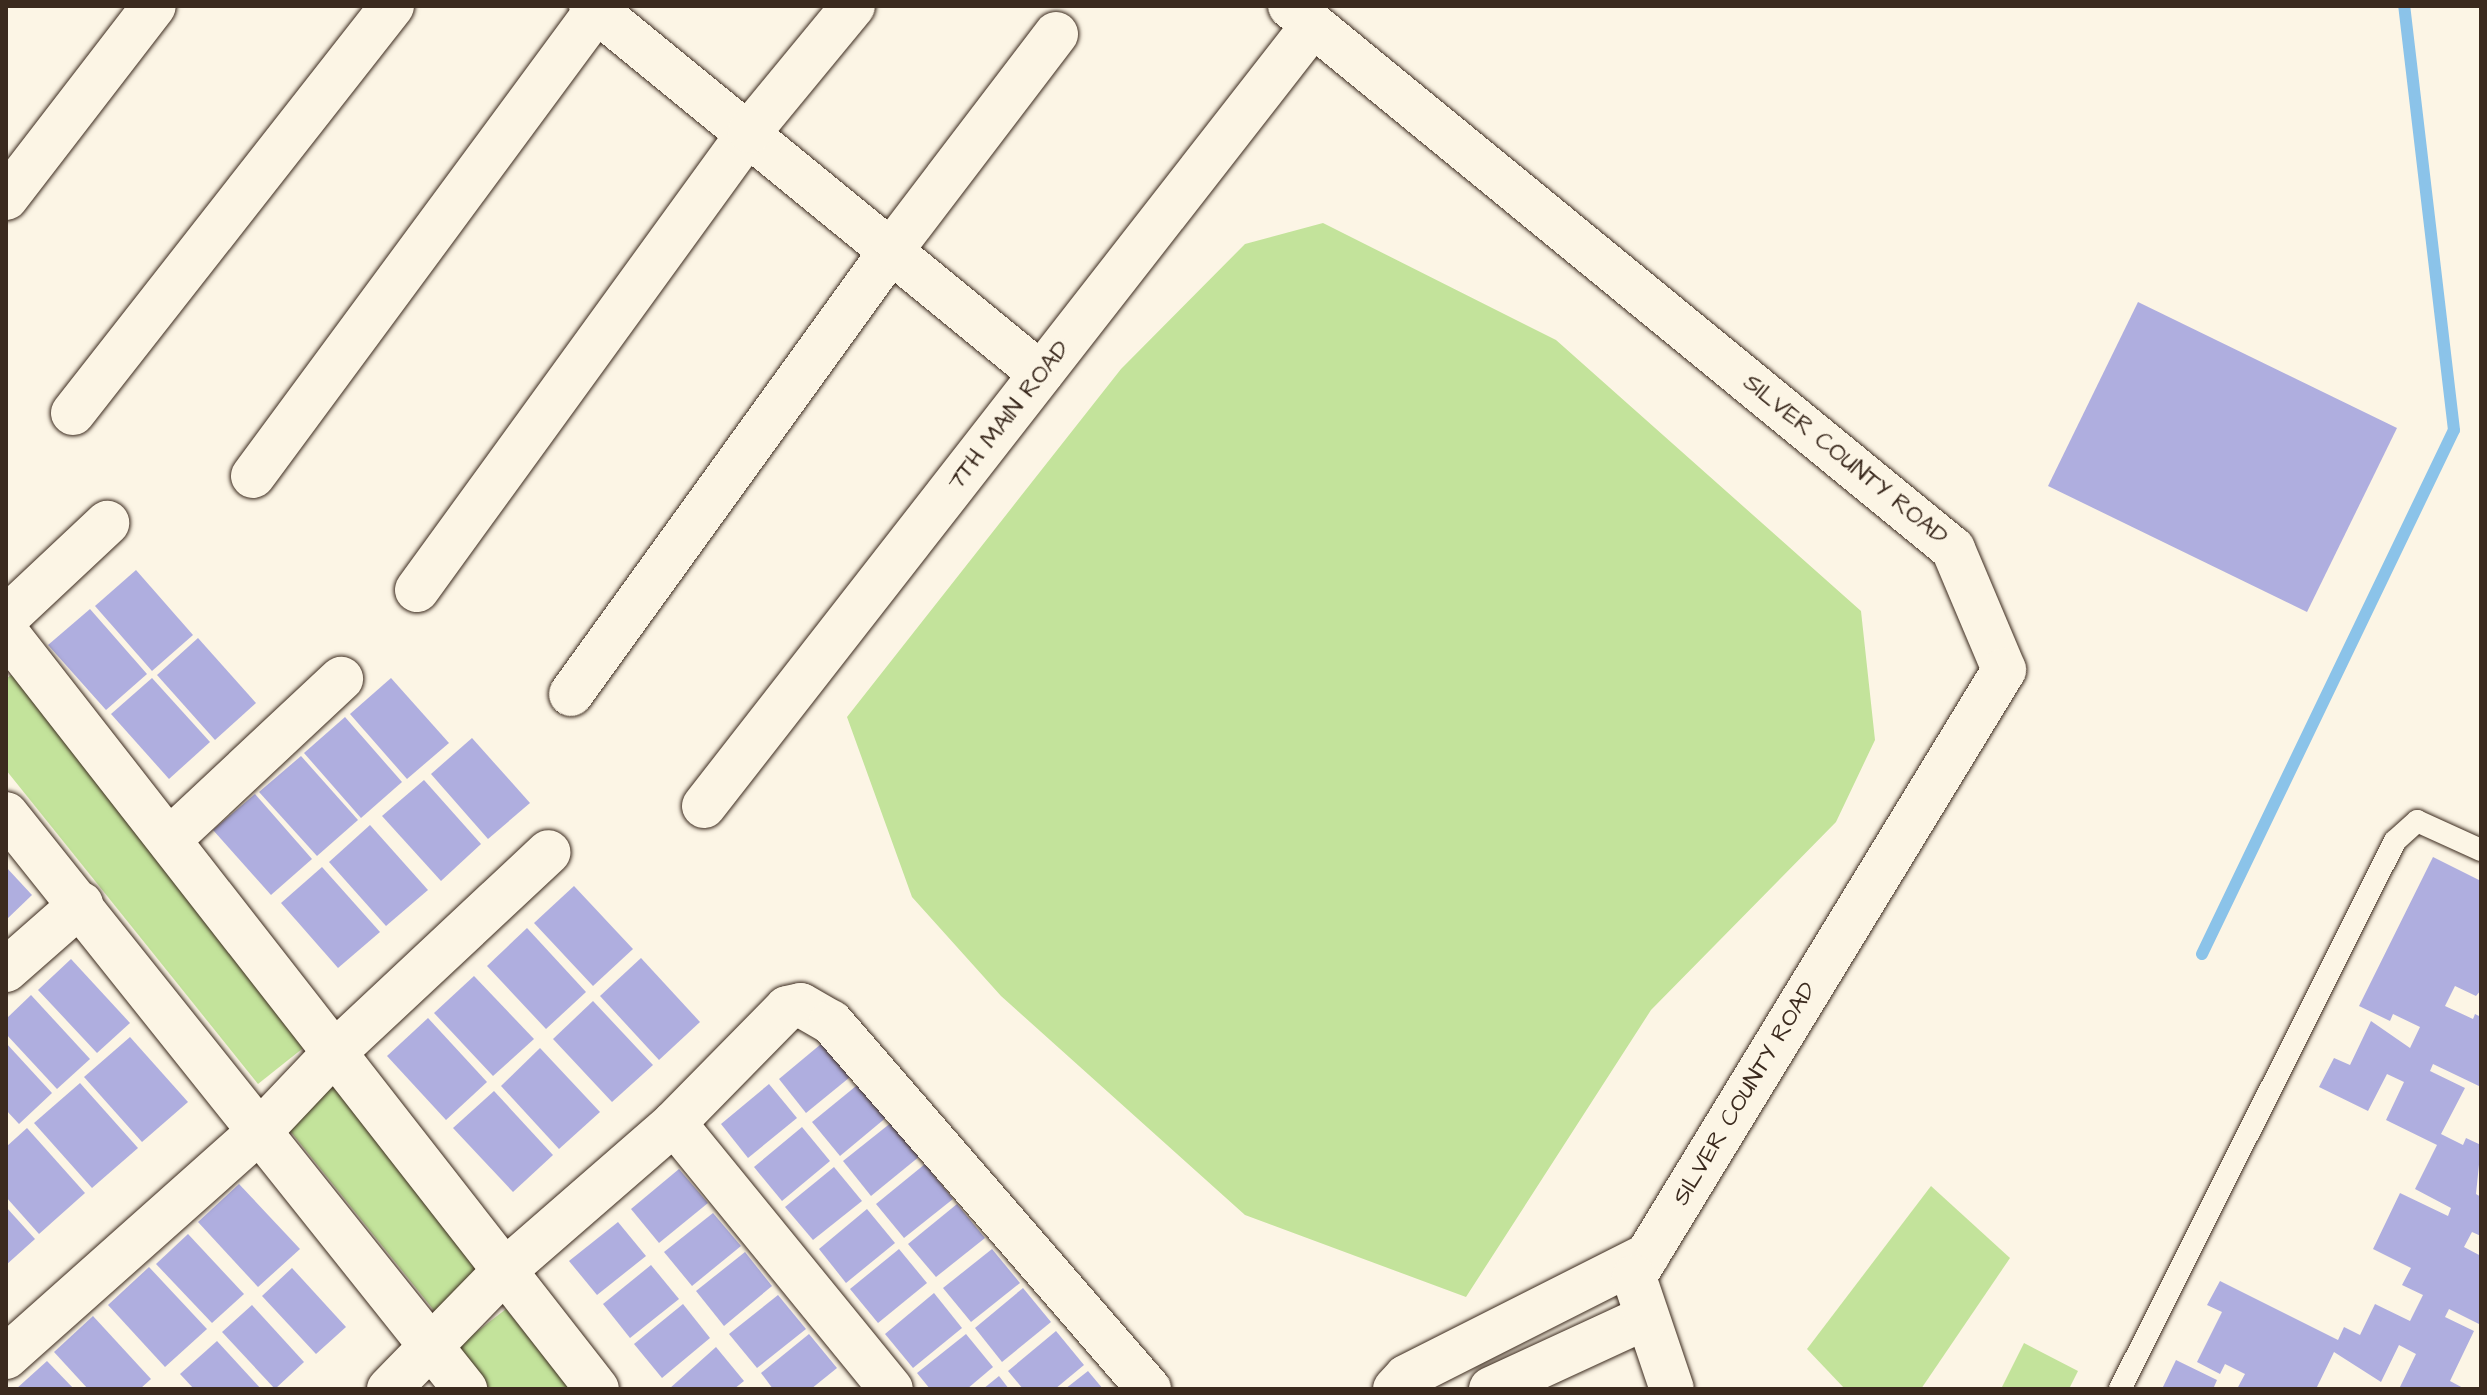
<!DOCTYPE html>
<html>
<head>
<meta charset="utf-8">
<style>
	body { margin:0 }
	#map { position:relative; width:2487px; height:1395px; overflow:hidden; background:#fcf5e5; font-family:"Architects Daughter",sans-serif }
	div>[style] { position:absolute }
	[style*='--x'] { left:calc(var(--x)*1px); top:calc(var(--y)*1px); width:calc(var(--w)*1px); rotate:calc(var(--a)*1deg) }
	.green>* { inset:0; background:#c3e39b }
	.stream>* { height:12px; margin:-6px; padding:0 6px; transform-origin:6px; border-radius:6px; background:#8bc3e9 }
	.building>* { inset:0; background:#afaedf }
	.roads { filter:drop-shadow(0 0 2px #3b2a1e) drop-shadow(0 0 2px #3b2a1e) }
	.service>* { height:22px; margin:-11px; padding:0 11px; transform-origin:11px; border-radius:11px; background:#fcf5e5 }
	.minor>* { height:44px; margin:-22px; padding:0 22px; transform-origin:22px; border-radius:22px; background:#fcf5e5 }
	.tertiary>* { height:44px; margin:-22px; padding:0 22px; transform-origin:22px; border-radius:22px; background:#fcf5e5 }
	span { translate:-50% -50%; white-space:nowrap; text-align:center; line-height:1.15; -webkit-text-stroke:7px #fcf5e5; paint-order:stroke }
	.street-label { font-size:24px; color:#3b2a1e }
	.frame { position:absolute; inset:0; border:8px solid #3b2a1e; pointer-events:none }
</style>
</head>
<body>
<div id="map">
	<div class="green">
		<div style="clip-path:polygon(1323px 223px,1556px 340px,1861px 611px,1875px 740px,1836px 822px,1651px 1010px,1466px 1297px,1245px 1215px,1001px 996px,912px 897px,847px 717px,1121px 369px,1245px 244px)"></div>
		<div style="clip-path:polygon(16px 671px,312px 1041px,258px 1084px,6px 770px,6px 679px)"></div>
		<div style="clip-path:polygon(333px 1083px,486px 1273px,436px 1313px,283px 1122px)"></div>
		<div style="clip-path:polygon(1931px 1186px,2010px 1258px,1921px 1389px,1845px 1389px,1807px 1349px)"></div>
		<div style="clip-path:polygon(506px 1309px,570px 1389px,490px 1389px,457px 1347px)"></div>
		<div style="clip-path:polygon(2024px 1343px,2078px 1371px,2069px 1389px,2001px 1389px)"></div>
	</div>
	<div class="stream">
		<div style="--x:2202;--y:954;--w:581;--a:-64.32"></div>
		<div style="--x:2454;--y:430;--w:427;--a:-96.7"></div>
	</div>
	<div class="building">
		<div style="clip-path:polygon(2138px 302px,2397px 428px,2307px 612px,2048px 486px)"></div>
		<div style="clip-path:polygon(136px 570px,193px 635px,152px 671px,95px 606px)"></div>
		<div style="clip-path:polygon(90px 609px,147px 674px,106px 710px,48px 645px)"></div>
		<div style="clip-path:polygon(198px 638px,256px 703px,215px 740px,157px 675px)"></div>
		<div style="clip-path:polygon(152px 678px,210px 742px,169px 779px,111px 714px)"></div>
		<div style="clip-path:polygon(391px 678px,449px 743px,407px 779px,350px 714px)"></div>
		<div style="clip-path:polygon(345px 717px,402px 782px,361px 818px,304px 753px)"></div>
		<div style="clip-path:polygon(472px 738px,530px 803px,488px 839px,431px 774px)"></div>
		<div style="clip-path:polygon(301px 756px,358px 820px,317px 856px,259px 792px)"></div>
		<div style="clip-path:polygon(424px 780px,481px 844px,441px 881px,382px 816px)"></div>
		<div style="clip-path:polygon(255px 794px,312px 859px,271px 895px,213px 830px)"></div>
		<div style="clip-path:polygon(370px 825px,428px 890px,386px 926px,329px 862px)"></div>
		<div style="clip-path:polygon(2433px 857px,2481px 881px,2481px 990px,2476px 996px,2455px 986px,2445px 1006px,2473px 1019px,2475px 1014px,2481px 1017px,2481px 1087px,2433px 1064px,2430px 1071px,2465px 1088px,2441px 1134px,2463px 1145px,2466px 1138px,2481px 1145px,2476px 1194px,2481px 1197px,2481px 1236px,2472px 1232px,2464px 1247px,2481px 1256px,2481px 1325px,2449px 1309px,2445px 1317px,2474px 1331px,2450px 1381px,2465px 1389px,2399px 1389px,2416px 1354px,2399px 1345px,2381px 1382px,2334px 1352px,2316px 1389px,2237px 1389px,2245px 1374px,2225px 1364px,2220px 1374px,2197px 1362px,2222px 1312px,2207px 1305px,2220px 1281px,2338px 1340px,2344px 1327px,2360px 1335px,2375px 1304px,2410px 1321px,2423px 1295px,2402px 1285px,2411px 1268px,2373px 1249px,2400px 1193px,2448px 1216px,2451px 1208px,2415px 1189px,2437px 1145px,2386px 1120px,2404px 1082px,2387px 1074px,2368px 1111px,2319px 1087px,2334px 1058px,2350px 1065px,2371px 1021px,2410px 1048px,2420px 1027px,2393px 1014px,2390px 1021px,2359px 1006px)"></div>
		<div style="clip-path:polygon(6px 867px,32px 895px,6px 920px)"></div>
		<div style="clip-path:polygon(322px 867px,380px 932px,338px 968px,281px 903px)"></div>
		<div style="clip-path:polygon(574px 886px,633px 949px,593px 986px,534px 923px)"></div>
		<div style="clip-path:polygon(527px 928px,586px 992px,546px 1029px,487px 966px)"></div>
		<div style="clip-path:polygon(641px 958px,700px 1022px,659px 1060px,600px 996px)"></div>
		<div style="clip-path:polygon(71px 959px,130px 1023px,97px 1053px,38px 990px)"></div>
		<div style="clip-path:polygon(474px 976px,534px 1039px,493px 1076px,434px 1013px)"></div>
		<div style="clip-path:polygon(31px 995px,90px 1059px,57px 1089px,6px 1034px,6px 1019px)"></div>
		<div style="clip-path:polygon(593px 1001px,653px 1065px,612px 1102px,553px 1039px)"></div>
		<div style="clip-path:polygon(428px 1018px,487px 1082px,446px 1120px,387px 1056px)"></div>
		<div style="clip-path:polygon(130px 1037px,188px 1102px,142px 1142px,84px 1077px)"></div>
		<div style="clip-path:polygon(827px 1039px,855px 1073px,806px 1113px,779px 1079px)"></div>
		<div style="clip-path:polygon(6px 1043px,52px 1093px,19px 1124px,6px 1110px)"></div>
		<div style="clip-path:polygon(540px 1048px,600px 1112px,559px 1149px,501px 1086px)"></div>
		<div style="clip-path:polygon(861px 1082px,888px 1116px,840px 1156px,812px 1122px)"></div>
		<div style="clip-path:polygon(80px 1083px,138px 1148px,92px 1188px,34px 1123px)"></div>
		<div style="clip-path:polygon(769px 1084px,797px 1118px,748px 1158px,721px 1124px)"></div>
		<div style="clip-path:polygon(494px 1091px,553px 1155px,513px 1192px,453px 1128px)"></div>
		<div style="clip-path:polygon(892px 1122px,920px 1156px,871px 1196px,843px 1161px)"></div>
		<div style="clip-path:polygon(802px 1127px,830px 1161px,782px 1201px,754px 1167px)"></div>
		<div style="clip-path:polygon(27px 1128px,85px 1193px,39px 1234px,6px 1197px,6px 1147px)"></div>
		<div style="clip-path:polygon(925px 1164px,953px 1199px,904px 1238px,876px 1204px)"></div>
		<div style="clip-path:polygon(834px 1167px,862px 1201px,813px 1240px,785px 1207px)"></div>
		<div style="clip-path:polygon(679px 1169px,708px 1203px,659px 1243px,631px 1209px)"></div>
		<div style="clip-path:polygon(239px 1184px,300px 1249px,258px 1287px,198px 1222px)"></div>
		<div style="clip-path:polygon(957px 1204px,985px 1238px,936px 1277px,908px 1244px)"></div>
		<div style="clip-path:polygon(6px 1207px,35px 1239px,6px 1265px)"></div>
		<div style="clip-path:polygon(867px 1209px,895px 1243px,846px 1283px,819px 1249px)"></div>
		<div style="clip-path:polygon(713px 1213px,741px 1246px,692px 1286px,664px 1252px)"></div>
		<div style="clip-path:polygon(618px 1222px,646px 1256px,597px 1295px,569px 1261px)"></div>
		<div style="clip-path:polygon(188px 1234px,244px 1294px,212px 1323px,156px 1264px)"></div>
		<div style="clip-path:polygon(899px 1249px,927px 1283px,878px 1323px,850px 1289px)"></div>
		<div style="clip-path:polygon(992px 1249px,1020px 1283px,971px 1322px,943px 1288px)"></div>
		<div style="clip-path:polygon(745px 1252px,772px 1286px,724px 1326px,696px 1291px)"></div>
		<div style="clip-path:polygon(651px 1265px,679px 1299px,630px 1338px,603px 1304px)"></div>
		<div style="clip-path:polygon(149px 1267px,207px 1329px,165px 1367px,108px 1305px)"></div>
		<div style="clip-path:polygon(292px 1268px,346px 1327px,316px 1354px,262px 1296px)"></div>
		<div style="clip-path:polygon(1023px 1288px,1051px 1322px,1002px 1362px,975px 1328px)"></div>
		<div style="clip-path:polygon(934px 1293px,962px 1328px,913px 1368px,885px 1334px)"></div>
		<div style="clip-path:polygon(778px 1295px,806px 1329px,757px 1368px,729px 1334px)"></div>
		<div style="clip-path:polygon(683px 1304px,710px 1338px,662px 1378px,634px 1344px)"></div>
		<div style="clip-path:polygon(252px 1305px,304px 1362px,275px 1389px,222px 1332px)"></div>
		<div style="clip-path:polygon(93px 1316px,151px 1379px,140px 1389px,88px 1389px,54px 1352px)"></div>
		<div style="clip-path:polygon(1056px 1331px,1084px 1365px,1055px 1389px,1023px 1389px,1008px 1371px)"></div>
		<div style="clip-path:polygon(809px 1334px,837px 1368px,811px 1389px,773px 1389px,761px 1373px)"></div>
		<div style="clip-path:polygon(966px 1334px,993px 1367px,967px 1389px,930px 1389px,917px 1373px)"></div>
		<div style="clip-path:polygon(217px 1341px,261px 1389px,194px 1389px,180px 1374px)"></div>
		<div style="clip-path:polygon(716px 1347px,744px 1381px,734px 1389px,669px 1389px)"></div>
		<div style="clip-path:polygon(2176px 1360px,2217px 1380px,2214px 1387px,2218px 1389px,2162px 1389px)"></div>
		<div style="clip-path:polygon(47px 1361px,74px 1389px,16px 1389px)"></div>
		<div style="clip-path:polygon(1088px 1371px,1103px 1389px,1065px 1389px)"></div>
		<div style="clip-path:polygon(999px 1376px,1009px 1389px,983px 1389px)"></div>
	</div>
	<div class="roads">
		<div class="service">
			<div style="--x:2120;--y:1389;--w:613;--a:-63.35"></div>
			<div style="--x:2395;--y:841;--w:30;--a:-42"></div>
			<div style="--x:2417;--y:821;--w:70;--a:24.4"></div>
		</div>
		<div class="minor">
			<div style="--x:591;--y:6;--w:581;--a:39.28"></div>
			<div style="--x:6;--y:198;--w:242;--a:-52.4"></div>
			<div style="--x:73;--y:413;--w:517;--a:-51.91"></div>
			<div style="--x:253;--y:476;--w:579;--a:-53.57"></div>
			<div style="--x:417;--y:590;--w:567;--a:-54.04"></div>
			<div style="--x:750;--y:131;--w:162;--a:-50.5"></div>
			<div style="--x:6;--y:618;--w:139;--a:-43.2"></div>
			<div style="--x:6;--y:632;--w:960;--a:52.02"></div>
			<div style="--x:571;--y:694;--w:550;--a:-54.17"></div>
			<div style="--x:893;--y:248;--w:269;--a:-52.7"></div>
			<div style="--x:704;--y:806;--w:990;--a:-52.05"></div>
			<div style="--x:6;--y:814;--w:736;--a:51.4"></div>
			<div style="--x:171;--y:838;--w:233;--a:-43.1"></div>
			<div style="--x:6;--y:970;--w:100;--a:-41.3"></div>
			<div style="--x:674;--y:1123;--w:343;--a:50.8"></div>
			<div style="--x:6;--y:1357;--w:341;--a:-41.7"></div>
			<div style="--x:261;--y:1130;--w:109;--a:-46.5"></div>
			<div style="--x:336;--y:1051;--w:291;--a:-43.1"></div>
			<div style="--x:389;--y:1389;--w:165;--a:-45.7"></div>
			<div style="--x:504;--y:1271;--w:225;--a:-41"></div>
			<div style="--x:674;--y:1123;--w:161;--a:-45.5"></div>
			<div style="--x:787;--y:1008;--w:14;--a:-12"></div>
			<div style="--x:801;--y:1005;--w:34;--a:30"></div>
			<div style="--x:831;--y:1022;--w:486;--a:49.1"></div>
			<div style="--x:1395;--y:1389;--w:16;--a:-47"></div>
			<div style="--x:1406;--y:1377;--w:271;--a:-26.8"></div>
			<div style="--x:1491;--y:1389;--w:170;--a:-24.8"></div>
		</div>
		<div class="tertiary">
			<div style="--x:1290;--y:6;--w:857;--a:39.32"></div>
			<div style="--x:1953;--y:549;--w:131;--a:67.1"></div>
			<div style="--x:2004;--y:670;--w:711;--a:121.36"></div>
			<div style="--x:1634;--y:1277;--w:118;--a:71.3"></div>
		</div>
	</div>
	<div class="street-label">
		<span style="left:1009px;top:416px;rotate:-52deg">7TH MAIN ROAD</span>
		<span style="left:1845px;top:460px;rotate:39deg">SILVER COUNTY ROAD</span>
		<span style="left:1745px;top:1094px;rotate:-59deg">SILVER COUNTY ROAD</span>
	</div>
	<div class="frame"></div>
</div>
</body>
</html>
